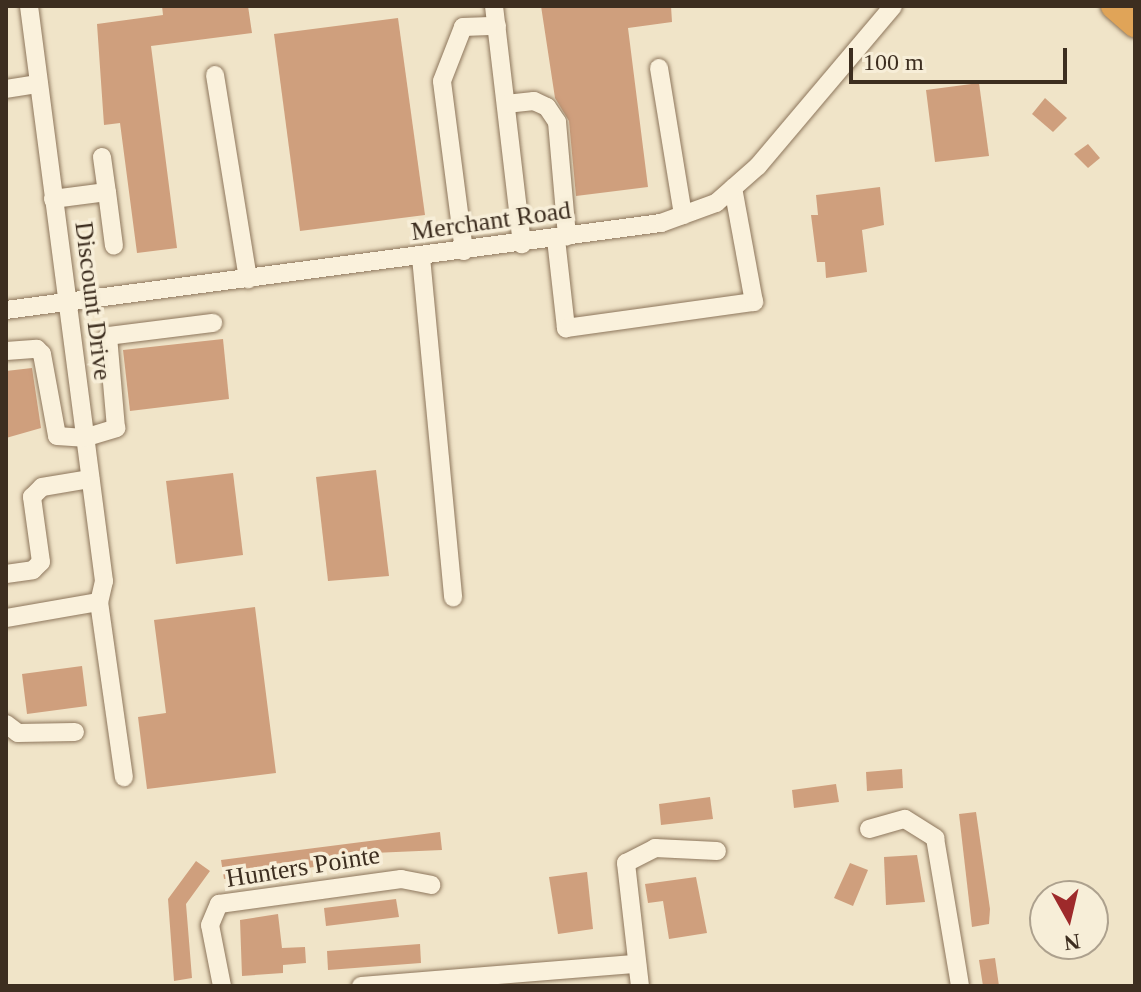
<!DOCTYPE html>
<html>
<head>
<meta charset="utf-8">
<style>
	body { margin:0 }
	#map { position:relative; width:1141px; height:992px; overflow:hidden; background:#f0e4c8; font-family:Georgia,serif }
	div>[style] { position:absolute }
	[style*='--x'] { left:calc(var(--x)*1px); top:calc(var(--y)*1px); width:calc(var(--w)*1px); rotate:calc(var(--a)*1deg) }
	.building>* { inset:0; background:#cf9f7d }
	.roads { filter:drop-shadow(0 0 2px #8d765c) drop-shadow(0 0 2px #8d765c) }
	.minor>* { height:18px; margin:-9px; padding:0 9px; transform-origin:9px; border-radius:9px; background:#faf1dc }
	.highway>* { height:26px; margin:-13px; padding:0 13px; transform-origin:13px; border-radius:13px; background:#e0a458 }
	span { translate:-50% -50%; white-space:nowrap; text-align:center; line-height:1.15; -webkit-text-stroke:7px #f7eed8; paint-order:stroke }
	.street-label { font-size:26px; color:#3d2e20 }
	.frame { position:absolute; inset:0; border:8px solid #3d2e20; pointer-events:none }
	.north { position:absolute; left:1029px; top:880px; width:80px; height:80px; box-sizing:border-box; background:#f7eed8; border:2px solid #ada18e; border-radius:50%; rotate:172deg; font-size:22px; font-weight:700; line-height:32px; text-align:center; color:#3d2e20 }
	.north::after { content:''; display:block; margin:auto; width:28px; height:36px; background:#9e2a2b; clip-path:polygon(50% 0,100% 100%,50% 72%,0 100%) }
	.scale { position:absolute; left:849px; top:48px; width:218px; height:36px; box-sizing:border-box; border:4px solid #3d2e20; border-top:0; padding-left:10px; font-size:24px; line-height:28px; white-space:nowrap; color:#3d2e20; -webkit-text-stroke:6px #f7eed8; paint-order:stroke }
</style>
</head>
<body>
<div id="map">
	<div class="building">
		<div style="clip-path:polygon(162px 6px,248px 6px,252px 33px,151px 46px,177px 248px,137px 253px,120px 123px,104px 125px,97px 24px,163px 15px)"></div>
		<div style="clip-path:polygon(541px 6px,671px 6px,672px 22px,628px 28px,648px 187px,576px 196px,569px 121px,555px 98px)"></div>
		<div style="clip-path:polygon(398px 18px,425px 215px,300px 231px,274px 34px)"></div>
		<div style="clip-path:polygon(979px 83px,989px 156px,935px 162px,926px 90px)"></div>
		<div style="clip-path:polygon(1045px 98px,1067px 118px,1053px 132px,1032px 114px)"></div>
		<div style="clip-path:polygon(1088px 144px,1100px 158px,1088px 168px,1074px 154px)"></div>
		<div style="clip-path:polygon(880px 187px,884px 225px,862px 230px,867px 272px,826px 278px,825px 262px,817px 262px,811px 215px,818px 215px,816px 195px)"></div>
		<div style="clip-path:polygon(223px 339px,229px 399px,130px 411px,123px 350px)"></div>
		<div style="clip-path:polygon(32px 368px,41px 428px,6px 438px,6px 371px)"></div>
		<div style="clip-path:polygon(376px 470px,389px 576px,328px 581px,316px 477px)"></div>
		<div style="clip-path:polygon(233px 473px,243px 555px,176px 564px,166px 481px)"></div>
		<div style="clip-path:polygon(255px 607px,276px 773px,147px 789px,138px 717px,166px 713px,154px 620px)"></div>
		<div style="clip-path:polygon(82px 666px,87px 706px,27px 714px,22px 674px)"></div>
		<div style="clip-path:polygon(902px 769px,903px 788px,867px 791px,866px 772px)"></div>
		<div style="clip-path:polygon(836px 784px,839px 802px,794px 808px,792px 790px)"></div>
		<div style="clip-path:polygon(710px 797px,713px 819px,661px 825px,659px 804px)"></div>
		<div style="clip-path:polygon(976px 812px,990px 909px,989px 924px,972px 927px,959px 814px)"></div>
		<div style="clip-path:polygon(440px 832px,442px 850px,373px 853px,374px 859px,224px 879px,221px 860px)"></div>
		<div style="clip-path:polygon(917px 855px,925px 902px,886px 905px,884px 857px)"></div>
		<div style="clip-path:polygon(196px 861px,210px 871px,186px 904px,192px 978px,174px 981px,168px 899px)"></div>
		<div style="clip-path:polygon(850px 863px,868px 870px,853px 906px,834px 898px)"></div>
		<div style="clip-path:polygon(587px 872px,593px 929px,558px 934px,549px 877px)"></div>
		<div style="clip-path:polygon(696px 877px,707px 933px,669px 939px,663px 901px,648px 903px,645px 884px)"></div>
		<div style="clip-path:polygon(396px 899px,399px 917px,326px 926px,324px 908px)"></div>
		<div style="clip-path:polygon(278px 914px,282px 948px,305px 947px,306px 963px,283px 965px,283px 973px,242px 976px,240px 920px)"></div>
		<div style="clip-path:polygon(420px 944px,421px 963px,328px 970px,327px 951px)"></div>
		<div style="clip-path:polygon(995px 958px,999px 986px,983px 986px,979px 960px)"></div>
	</div>
	<div class="roads">
		<div class="minor">
			<div style="--x:29;--y:6;--w:580;--a:82.57"></div>
			<div style="--x:104;--y:581;--w:22;--a:103"></div>
			<div style="--x:494;--y:6;--w:240;--a:83.3"></div>
			<div style="--x:659;--y:68;--w:149;--a:80.7"></div>
			<div style="--x:215;--y:75;--w:207;--a:80.8"></div>
			<div style="--x:6;--y:89;--w:33;--a:-9"></div>
			<div style="--x:506;--y:104;--w:28;--a:-6"></div>
			<div style="--x:534;--y:101;--w:14;--a:25"></div>
			<div style="--x:547;--y:107;--w:18;--a:56"></div>
			<div style="--x:557;--y:122;--w:115;--a:85"></div>
			<div style="--x:102;--y:157;--w:35;--a:82"></div>
			<div style="--x:53;--y:199;--w:54;--a:-7.4"></div>
			<div style="--x:107;--y:192;--w:54;--a:82.6"></div>
			<div style="--x:556;--y:239;--w:90;--a:83.6"></div>
			<div style="--x:566;--y:328;--w:190;--a:-7.9"></div>
			<div style="--x:754;--y:302;--w:116;--a:-100.4"></div>
			<div style="--x:464;--y:251;--w:171;--a:-97.4"></div>
			<div style="--x:442;--y:81;--w:58;--a:-68.7"></div>
			<div style="--x:463;--y:27;--w:34;--a:-2"></div>
			<div style="--x:421;--y:257;--w:342;--a:84.6"></div>
			<div style="--x:6;--y:310;--w:661;--a:-7.57"></div>
			<div style="--x:661;--y:223;--w:59;--a:-20"></div>
			<div style="--x:716;--y:203;--w:56;--a:-41.4"></div>
			<div style="--x:758;--y:166;--w:209;--a:-49.8"></div>
			<div style="--x:6;--y:351;--w:31;--a:-4"></div>
			<div style="--x:37;--y:349;--w:7;--a:45"></div>
			<div style="--x:42;--y:354;--w:83;--a:79.6"></div>
			<div style="--x:57;--y:436;--w:27;--a:4"></div>
			<div style="--x:84;--y:438;--w:34;--a:-17"></div>
			<div style="--x:116;--y:428;--w:92;--a:-95"></div>
			<div style="--x:108;--y:336;--w:106;--a:-7.1"></div>
			<div style="--x:6;--y:574;--w:27;--a:-8"></div>
			<div style="--x:33;--y:570;--w:11;--a:-45"></div>
			<div style="--x:41;--y:562;--w:66;--a:-97.9"></div>
			<div style="--x:32;--y:497;--w:14;--a:-45"></div>
			<div style="--x:42;--y:487;--w:49;--a:-9.5"></div>
			<div style="--x:99;--y:602;--w:177;--a:81.9"></div>
			<div style="--x:6;--y:618;--w:94;--a:-9.8"></div>
			<div style="--x:6;--y:724;--w:15;--a:37"></div>
			<div style="--x:18;--y:733;--w:57;--a:-1"></div>
			<div style="--x:869;--y:829;--w:37;--a:-16"></div>
			<div style="--x:905;--y:819;--w:36;--a:32"></div>
			<div style="--x:935;--y:838;--w:150;--a:80.4"></div>
			<div style="--x:222;--y:986;--w:62;--a:-101.1"></div>
			<div style="--x:210;--y:925;--w:23;--a:-67"></div>
			<div style="--x:219;--y:904;--w:184;--a:-7.8"></div>
			<div style="--x:401;--y:879;--w:31;--a:11"></div>
			<div style="--x:361;--y:986;--w:277;--a:-4.6"></div>
			<div style="--x:640;--y:986;--w:124;--a:-96.5"></div>
			<div style="--x:626;--y:863;--w:33;--a:-27"></div>
			<div style="--x:655;--y:848;--w:62;--a:2.8"></div>
		</div>
		<div class="highway">
			<div style="--x:1114;--y:6;--w:28;--a:41"></div>
		</div>
	</div>
	<div class="street-label">
		<span style="left:491px;top:221px;rotate:-8deg">Merchant Road</span>
		<span style="left:93px;top:301px;rotate:83deg">Discount Drive</span>
		<span style="left:303px;top:867px;rotate:-9deg">Hunters Pointe</span>
	</div>
	<div class="frame"></div>
	<div class="north">N</div>
	<div class="scale">100 m</div>
</div>
</body>
</html>
